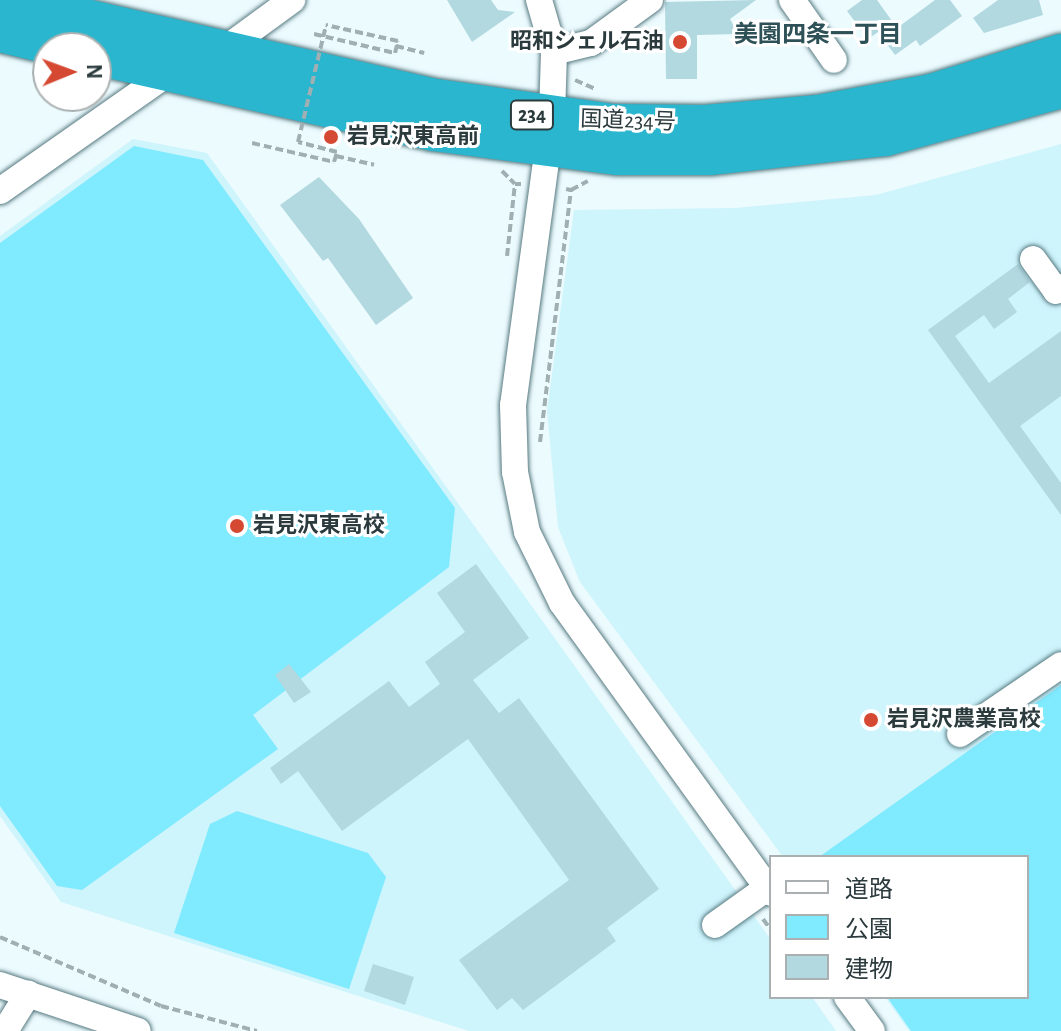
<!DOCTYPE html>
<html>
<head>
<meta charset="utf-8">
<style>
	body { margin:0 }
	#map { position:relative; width:1061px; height:1031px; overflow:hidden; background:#ecfbfe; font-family:"Alegreya Sans","Noto Sans JP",sans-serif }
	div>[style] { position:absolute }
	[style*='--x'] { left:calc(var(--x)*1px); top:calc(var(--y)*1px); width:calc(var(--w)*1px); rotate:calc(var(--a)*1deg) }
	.built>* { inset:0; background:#cef4fc }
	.green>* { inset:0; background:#80eaff }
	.building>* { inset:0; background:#b2d8e0 }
	.path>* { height:4px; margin-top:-2px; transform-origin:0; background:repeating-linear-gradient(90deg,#a0afb2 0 8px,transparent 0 12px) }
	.roads { filter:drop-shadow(0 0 2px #577a81) drop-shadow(0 0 2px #577a81) }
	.minor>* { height:26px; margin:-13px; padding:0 13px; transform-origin:13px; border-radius:13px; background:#fff }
	.highway>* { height:38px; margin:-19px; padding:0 19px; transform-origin:19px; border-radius:19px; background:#29b6ce }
	.path-bridge>* { height:4px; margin-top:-2px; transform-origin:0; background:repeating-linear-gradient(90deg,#a0afb2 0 8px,transparent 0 12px) }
	.dots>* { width:22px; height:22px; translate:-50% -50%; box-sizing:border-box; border:4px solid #fff; border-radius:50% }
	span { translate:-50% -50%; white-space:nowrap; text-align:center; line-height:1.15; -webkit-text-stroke:6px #fff; paint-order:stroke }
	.shield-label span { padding:2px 6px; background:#fff; border:2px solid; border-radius:6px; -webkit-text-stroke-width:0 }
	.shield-label { font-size:20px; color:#2b3a3d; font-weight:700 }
	.poi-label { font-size:22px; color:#2b3a3d; font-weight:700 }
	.right { translate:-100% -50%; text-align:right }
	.left { translate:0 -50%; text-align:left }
	.street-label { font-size:22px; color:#2b3a3d }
	.neighbourhood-label { font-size:24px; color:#2e5057; font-weight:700 }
	.legend { position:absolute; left:769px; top:855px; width:260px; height:144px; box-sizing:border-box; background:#fff; border:2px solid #aab0b1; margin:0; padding:10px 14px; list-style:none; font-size:24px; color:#2b3a3d }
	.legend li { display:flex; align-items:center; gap:16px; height:40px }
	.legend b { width:40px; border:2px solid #aab0b1 }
	.north { position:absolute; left:32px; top:32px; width:80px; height:80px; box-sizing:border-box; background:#fff; border:2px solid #aab0b1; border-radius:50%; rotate:89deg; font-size:22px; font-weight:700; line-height:32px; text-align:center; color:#2b3a3d }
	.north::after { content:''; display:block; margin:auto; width:28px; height:36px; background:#d54932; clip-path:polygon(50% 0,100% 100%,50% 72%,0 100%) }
</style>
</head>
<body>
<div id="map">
	<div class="built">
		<div style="clip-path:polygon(133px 139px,207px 153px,771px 940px,771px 997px,812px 997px,836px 1031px,469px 1031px,61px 902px,0 816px,0 236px)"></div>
		<div style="clip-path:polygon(1061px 144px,1061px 1031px,909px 1031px,885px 997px,1027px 997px,1027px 857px,783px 857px,580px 582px,558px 527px,547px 411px,574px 210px,735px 208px,876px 195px)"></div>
	</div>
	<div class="green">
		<div style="clip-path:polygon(134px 146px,203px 160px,455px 508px,449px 567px,253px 715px,278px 749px,82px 890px,57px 886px,0 806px,0 243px)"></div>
		<div style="clip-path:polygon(1061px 685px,1061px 1031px,911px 1031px,887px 997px,1027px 997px,1027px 857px,819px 857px)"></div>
		<div style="clip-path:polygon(237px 811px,368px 853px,386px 877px,349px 989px,174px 933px,210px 824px)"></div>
	</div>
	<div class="building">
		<div style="clip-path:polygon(447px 0,491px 0,498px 10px,515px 12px,472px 42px)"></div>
		<div style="clip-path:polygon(756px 0,730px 19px,738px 34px,697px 35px,697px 79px,666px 79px,665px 2px)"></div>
		<div style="clip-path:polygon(862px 0,877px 0,897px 28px,935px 0,950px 0,962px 16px,920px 46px,916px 40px,895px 55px,878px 32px,868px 39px,847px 11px)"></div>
		<div style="clip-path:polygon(998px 0,1039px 0,1043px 15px,984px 33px,973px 18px)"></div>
		<div style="clip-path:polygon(319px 177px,359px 219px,413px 298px,376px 325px,328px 258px,323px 261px,280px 205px)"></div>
		<div style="clip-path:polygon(1018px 264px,1030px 282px,1008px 299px,1017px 312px,994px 329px,984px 315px,955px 336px,989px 383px,1061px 331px,1061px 396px,1020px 426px,1061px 483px,1061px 515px,928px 330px)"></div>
		<div style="clip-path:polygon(476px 564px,529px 638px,473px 680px,499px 713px,519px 698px,659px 889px,607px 928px,616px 941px,523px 1010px,512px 998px,497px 1010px,459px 960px,569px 880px,468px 739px,342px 831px,298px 771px,281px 784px,270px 768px,389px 681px,409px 707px,440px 684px,425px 662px,465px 632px,437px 593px)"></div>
		<div style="clip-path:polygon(289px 664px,311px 692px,294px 703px,275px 675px)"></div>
		<div style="clip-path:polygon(373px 964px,414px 977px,405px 1005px,364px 991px)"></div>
	</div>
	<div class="path">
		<div style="--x:314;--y:34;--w:83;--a:13.2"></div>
		<div style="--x:395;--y:53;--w:12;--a:-76"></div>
		<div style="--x:398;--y:41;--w:74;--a:-167.5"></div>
		<div style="--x:396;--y:46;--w:29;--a:14"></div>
		<div style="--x:575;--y:80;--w:22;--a:24"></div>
		<div style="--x:252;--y:143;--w:84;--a:13"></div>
		<div style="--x:334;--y:162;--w:10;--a:-73"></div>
		<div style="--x:337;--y:152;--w:40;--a:-165.6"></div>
		<div style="--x:336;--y:156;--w:39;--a:13"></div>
		<div style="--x:502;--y:171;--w:18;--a:45"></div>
		<div style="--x:571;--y:190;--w:19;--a:-28"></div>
		<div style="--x:507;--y:256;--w:72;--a:-83.7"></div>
		<div style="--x:515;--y:184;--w:6;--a:0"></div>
		<div style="--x:540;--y:442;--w:254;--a:-83"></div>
		<div style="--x:571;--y:190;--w:5;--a:-169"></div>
		<div style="--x:763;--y:919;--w:14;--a:54"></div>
		<div style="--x:0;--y:937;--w:175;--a:23.2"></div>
		<div style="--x:161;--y:1006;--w:99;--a:14.6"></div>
	</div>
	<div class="roads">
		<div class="minor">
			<div style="--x:539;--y:0;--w:54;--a:73.9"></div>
			<div style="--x:554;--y:52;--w:65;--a:91.8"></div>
			<div style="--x:552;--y:117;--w:291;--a:97.7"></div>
			<div style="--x:513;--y:405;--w:67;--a:88.3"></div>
			<div style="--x:515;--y:472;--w:61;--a:78.7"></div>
			<div style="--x:527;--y:532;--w:79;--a:63.8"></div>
			<div style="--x:562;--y:603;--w:357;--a:54.2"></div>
			<div style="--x:792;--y:0;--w:73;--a:55"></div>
			<div style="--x:554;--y:52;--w:38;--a:-14"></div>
			<div style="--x:591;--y:43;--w:73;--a:-36.1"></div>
			<div style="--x:218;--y:54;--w:92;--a:-36.1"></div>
			<div style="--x:0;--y:191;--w:211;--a:-35"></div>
			<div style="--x:1033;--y:259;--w:39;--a:54"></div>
			<div style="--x:1056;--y:291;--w:6;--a:-39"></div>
			<div style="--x:960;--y:734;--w:122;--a:-34.3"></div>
			<div style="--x:715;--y:925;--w:64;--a:-35.4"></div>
			<div style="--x:0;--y:985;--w:145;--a:18.4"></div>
			<div style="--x:847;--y:997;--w:42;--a:53.7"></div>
			<div style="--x:5;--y:1031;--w:44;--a:-58.1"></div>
		</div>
		<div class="highway">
			<div style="--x:7;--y:0;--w:434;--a:12.9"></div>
			<div style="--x:430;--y:97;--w:185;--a:8.1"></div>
			<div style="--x:613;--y:123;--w:92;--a:0.6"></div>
			<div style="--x:705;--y:124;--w:113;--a:-5.1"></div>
			<div style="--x:818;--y:114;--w:115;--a:-10.5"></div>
			<div style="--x:931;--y:93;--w:136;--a:-17.1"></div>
			<div style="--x:0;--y:33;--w:64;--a:13.6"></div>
			<div style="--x:96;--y:56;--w:345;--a:12.7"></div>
			<div style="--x:433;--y:132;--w:187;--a:7.4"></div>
			<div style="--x:618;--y:156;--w:92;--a:0"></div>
			<div style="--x:710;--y:156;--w:177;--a:-6.2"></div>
			<div style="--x:886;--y:137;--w:181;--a:-15.3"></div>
		</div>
	</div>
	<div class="path-bridge">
		<div style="--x:298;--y:142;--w:120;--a:-76.5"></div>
	</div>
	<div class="dots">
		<div style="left:680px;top:42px;background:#d54932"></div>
		<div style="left:331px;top:137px;background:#d54932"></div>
		<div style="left:237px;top:526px;background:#d54932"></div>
		<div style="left:871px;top:720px;background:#d54932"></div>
	</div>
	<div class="shield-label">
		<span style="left:532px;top:115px">234</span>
	</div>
	<div class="poi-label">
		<span class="right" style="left:664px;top:42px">昭和シェル石油</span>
		<span class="left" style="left:347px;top:137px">岩見沢東高前</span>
		<span class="left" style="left:253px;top:526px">岩見沢東高校</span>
		<span class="left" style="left:887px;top:720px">岩見沢農業高校</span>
	</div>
	<div class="street-label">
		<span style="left:628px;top:121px;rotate:2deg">国道234号</span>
	</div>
	<div class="neighbourhood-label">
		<span style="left:818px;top:36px">美園四条一丁目</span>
	</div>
	<ul class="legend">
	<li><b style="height:10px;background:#fff"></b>道路</li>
	<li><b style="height:22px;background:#80eaff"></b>公園</li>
	<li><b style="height:22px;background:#b2d8e0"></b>建物</li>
	</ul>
	<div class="north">N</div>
</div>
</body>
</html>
